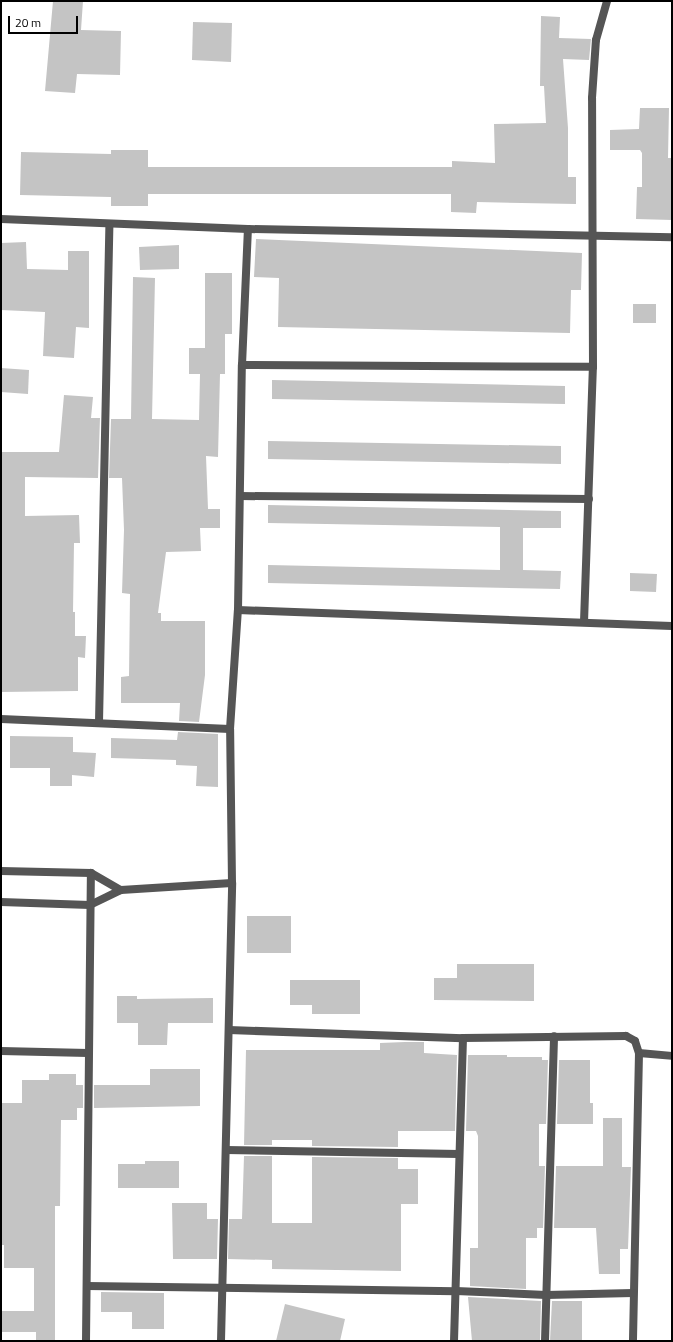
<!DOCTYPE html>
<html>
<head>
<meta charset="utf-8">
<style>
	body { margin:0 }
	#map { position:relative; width:673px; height:1342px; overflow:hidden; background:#fff; font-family:"Titillium Web",sans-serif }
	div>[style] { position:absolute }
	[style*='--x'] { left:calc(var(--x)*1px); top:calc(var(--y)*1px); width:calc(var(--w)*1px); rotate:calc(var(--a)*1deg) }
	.building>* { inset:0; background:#c4c4c4 }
	.street>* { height:8px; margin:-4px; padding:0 4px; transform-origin:4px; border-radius:4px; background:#555 }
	span { translate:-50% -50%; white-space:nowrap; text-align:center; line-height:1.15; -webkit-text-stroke:3px #fff; paint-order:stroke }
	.frame { position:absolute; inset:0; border:2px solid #000; pointer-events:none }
	.scale { position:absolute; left:8px; top:16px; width:70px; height:18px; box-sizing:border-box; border:2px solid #000; border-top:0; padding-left:5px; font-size:12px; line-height:14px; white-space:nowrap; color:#000; -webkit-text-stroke:3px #fff; paint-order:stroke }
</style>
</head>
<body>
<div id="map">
	<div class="building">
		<div style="clip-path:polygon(53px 1px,83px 1px,81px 30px,121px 31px,120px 75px,77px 74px,75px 93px,45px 91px)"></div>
		<div style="clip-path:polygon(541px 16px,560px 17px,559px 38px,591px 39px,589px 60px,563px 59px,568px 128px,568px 177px,576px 177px,576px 204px,477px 202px,476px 213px,451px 212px,451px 194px,148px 194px,148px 206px,111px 206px,111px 197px,20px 195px,21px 152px,111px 154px,111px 150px,148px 150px,148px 167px,452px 167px,452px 161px,495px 163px,494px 124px,546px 123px,544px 86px,540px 86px)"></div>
		<div style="clip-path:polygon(193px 22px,232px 23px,231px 62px,192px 60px)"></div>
		<div style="clip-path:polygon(640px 108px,669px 108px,668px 158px,672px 158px,672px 220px,636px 219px,637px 187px,642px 187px,642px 153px,640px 150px,610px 150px,610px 130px,639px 129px)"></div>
		<div style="clip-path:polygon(256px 239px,582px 253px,581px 290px,571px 290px,570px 333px,278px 327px,279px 278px,254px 277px)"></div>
		<div style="clip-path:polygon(26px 242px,27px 269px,68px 270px,68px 251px,89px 251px,89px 328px,76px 327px,74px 358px,43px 356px,45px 312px,1px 310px,1px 243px)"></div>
		<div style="clip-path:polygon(179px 245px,179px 269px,140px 270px,139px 247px)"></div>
		<div style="clip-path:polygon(205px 273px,232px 273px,232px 334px,225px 334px,225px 374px,220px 374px,218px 457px,206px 456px,208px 509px,220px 509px,220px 528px,200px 528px,201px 551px,166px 552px,158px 613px,161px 613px,161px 621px,205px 621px,205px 675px,199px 722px,179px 721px,180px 703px,121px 703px,121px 677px,129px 676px,130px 594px,122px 593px,124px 530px,122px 478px,109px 478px,111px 419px,131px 419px,133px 277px,155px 278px,152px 419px,199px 420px,200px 374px,189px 374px,189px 348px,205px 348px)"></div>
		<div style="clip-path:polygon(633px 304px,656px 304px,656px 323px,633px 323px)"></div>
		<div style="clip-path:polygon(1px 368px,29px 370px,28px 394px,1px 392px)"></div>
		<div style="clip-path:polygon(272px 380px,565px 386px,565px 404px,272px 399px)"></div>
		<div style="clip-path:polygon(64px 395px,93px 397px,91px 418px,100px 418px,98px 478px,25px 477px,25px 516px,79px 515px,80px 543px,74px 543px,73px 612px,75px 612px,75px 636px,86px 636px,85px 658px,78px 657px,78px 691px,1px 692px,1px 452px,59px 452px)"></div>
		<div style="clip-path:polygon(268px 441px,561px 446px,561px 464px,268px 459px)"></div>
		<div style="clip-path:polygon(268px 505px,561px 511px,561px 528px,523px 528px,523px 570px,561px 571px,560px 589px,268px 583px,268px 565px,500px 570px,500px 527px,268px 523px)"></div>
		<div style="clip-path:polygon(630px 573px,657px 574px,656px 592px,630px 591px)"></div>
		<div style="clip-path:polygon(178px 732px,218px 734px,218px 787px,196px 786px,197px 766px,176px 765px,176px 760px,111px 758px,111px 738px,177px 740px)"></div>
		<div style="clip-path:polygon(10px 736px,73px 737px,73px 752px,96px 753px,94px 777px,72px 775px,72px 786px,50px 786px,50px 768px,10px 768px)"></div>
		<div style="clip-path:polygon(247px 916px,291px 916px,291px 953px,247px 953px)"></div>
		<div style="clip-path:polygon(457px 964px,534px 964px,534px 1001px,434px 1000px,434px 978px,457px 978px)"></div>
		<div style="clip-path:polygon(290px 980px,360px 980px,360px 1014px,312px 1014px,312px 1005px,290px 1005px)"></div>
		<div style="clip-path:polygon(117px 996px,137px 996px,137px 999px,213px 998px,213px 1023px,168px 1023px,167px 1045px,138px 1045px,138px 1023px,117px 1023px)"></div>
		<div style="clip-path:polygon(405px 1042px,424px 1042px,424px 1053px,457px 1055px,455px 1131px,398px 1131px,398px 1147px,312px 1146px,312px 1140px,272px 1140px,272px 1145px,244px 1145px,246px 1050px,380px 1050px,380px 1043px)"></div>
		<div style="clip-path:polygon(468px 1055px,507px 1055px,507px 1057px,542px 1057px,542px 1060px,548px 1060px,546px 1124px,539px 1124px,539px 1166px,545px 1166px,543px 1228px,537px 1228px,537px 1238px,526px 1238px,526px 1289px,470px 1286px,470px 1248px,478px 1248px,478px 1136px,476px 1131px,466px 1131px)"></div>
		<div style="clip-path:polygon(559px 1060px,590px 1060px,590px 1103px,593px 1103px,593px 1124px,557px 1124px)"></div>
		<div style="clip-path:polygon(150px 1069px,200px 1069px,200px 1106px,94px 1108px,94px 1085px,150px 1085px)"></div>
		<div style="clip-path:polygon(49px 1074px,76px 1074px,76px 1085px,83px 1085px,83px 1108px,77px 1108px,77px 1120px,61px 1120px,60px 1206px,55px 1206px,55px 1341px,36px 1341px,36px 1332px,1px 1332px,1px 1311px,34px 1311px,34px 1268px,4px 1268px,4px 1245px,1px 1245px,1px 1103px,22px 1103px,22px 1080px,49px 1080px)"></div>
		<div style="clip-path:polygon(603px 1118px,622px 1118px,622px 1167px,631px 1167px,628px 1249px,620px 1249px,620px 1274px,599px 1274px,596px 1228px,554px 1228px,556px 1166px,603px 1166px)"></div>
		<div style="clip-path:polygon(244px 1156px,272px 1156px,272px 1223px,312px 1223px,312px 1157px,398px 1158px,398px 1169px,418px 1169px,418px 1204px,401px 1204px,401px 1271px,272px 1269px,272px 1260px,228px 1259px,229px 1219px,242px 1219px)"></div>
		<div style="clip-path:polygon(145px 1161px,179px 1161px,179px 1188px,118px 1188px,118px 1164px,145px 1164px)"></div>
		<div style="clip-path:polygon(172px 1203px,207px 1203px,207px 1219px,218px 1219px,217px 1259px,173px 1259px)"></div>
		<div style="clip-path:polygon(101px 1292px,164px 1293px,164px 1329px,132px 1329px,132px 1312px,101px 1312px)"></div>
		<div style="clip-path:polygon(468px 1297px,541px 1301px,540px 1341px,472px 1341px)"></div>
		<div style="clip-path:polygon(552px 1301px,582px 1301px,582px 1341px,550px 1341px)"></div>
		<div style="clip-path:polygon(285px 1304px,345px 1319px,340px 1341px,276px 1341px)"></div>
	</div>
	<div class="street">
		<div style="--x:1;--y:219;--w:247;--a:2.3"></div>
		<div style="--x:248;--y:229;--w:424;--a:1.1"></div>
		<div style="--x:242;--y:365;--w:351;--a:0.3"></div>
		<div style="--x:240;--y:496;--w:349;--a:0.5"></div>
		<div style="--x:238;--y:610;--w:434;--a:2.1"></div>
		<div style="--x:584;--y:622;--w:255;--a:-88"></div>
		<div style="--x:593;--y:367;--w:269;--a:-90.2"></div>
		<div style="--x:592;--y:98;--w:58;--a:-86.1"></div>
		<div style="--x:596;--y:40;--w:41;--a:-74.2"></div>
		<div style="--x:1;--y:719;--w:229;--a:2.5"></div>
		<div style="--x:99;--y:722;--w:497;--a:-88.8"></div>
		<div style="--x:1;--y:871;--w:90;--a:1.3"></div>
		<div style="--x:91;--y:873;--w:34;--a:30"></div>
		<div style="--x:1;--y:902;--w:89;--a:1.9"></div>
		<div style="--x:90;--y:905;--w:34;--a:-26"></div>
		<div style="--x:121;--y:890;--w:111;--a:-3.6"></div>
		<div style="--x:229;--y:1030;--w:234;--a:2"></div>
		<div style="--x:463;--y:1038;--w:163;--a:-0.7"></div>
		<div style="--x:626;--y:1036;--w:10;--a:29"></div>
		<div style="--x:635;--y:1041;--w:13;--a:72"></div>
		<div style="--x:639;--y:1053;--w:288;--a:91.2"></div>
		<div style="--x:1;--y:1051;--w:87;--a:1.3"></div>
		<div style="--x:639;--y:1053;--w:33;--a:5"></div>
		<div style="--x:226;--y:1150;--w:233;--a:1"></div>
		<div style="--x:87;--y:1286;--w:369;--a:0.8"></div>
		<div style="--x:456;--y:1291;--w:90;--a:2.5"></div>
		<div style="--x:546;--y:1295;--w:87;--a:-1.3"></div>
		<div style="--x:86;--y:1341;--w:468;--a:-89.4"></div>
		<div style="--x:221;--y:1341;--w:458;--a:-88.6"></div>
		<div style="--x:232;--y:883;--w:154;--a:-90.7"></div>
		<div style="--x:230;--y:729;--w:119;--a:-86.2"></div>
		<div style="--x:238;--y:610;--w:245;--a:-89.1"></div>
		<div style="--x:242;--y:365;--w:136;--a:-87.5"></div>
		<div style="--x:454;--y:1341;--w:303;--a:-88.3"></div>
		<div style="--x:545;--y:1341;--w:305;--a:-88.3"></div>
	</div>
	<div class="frame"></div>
	<div class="scale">20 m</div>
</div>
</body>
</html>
